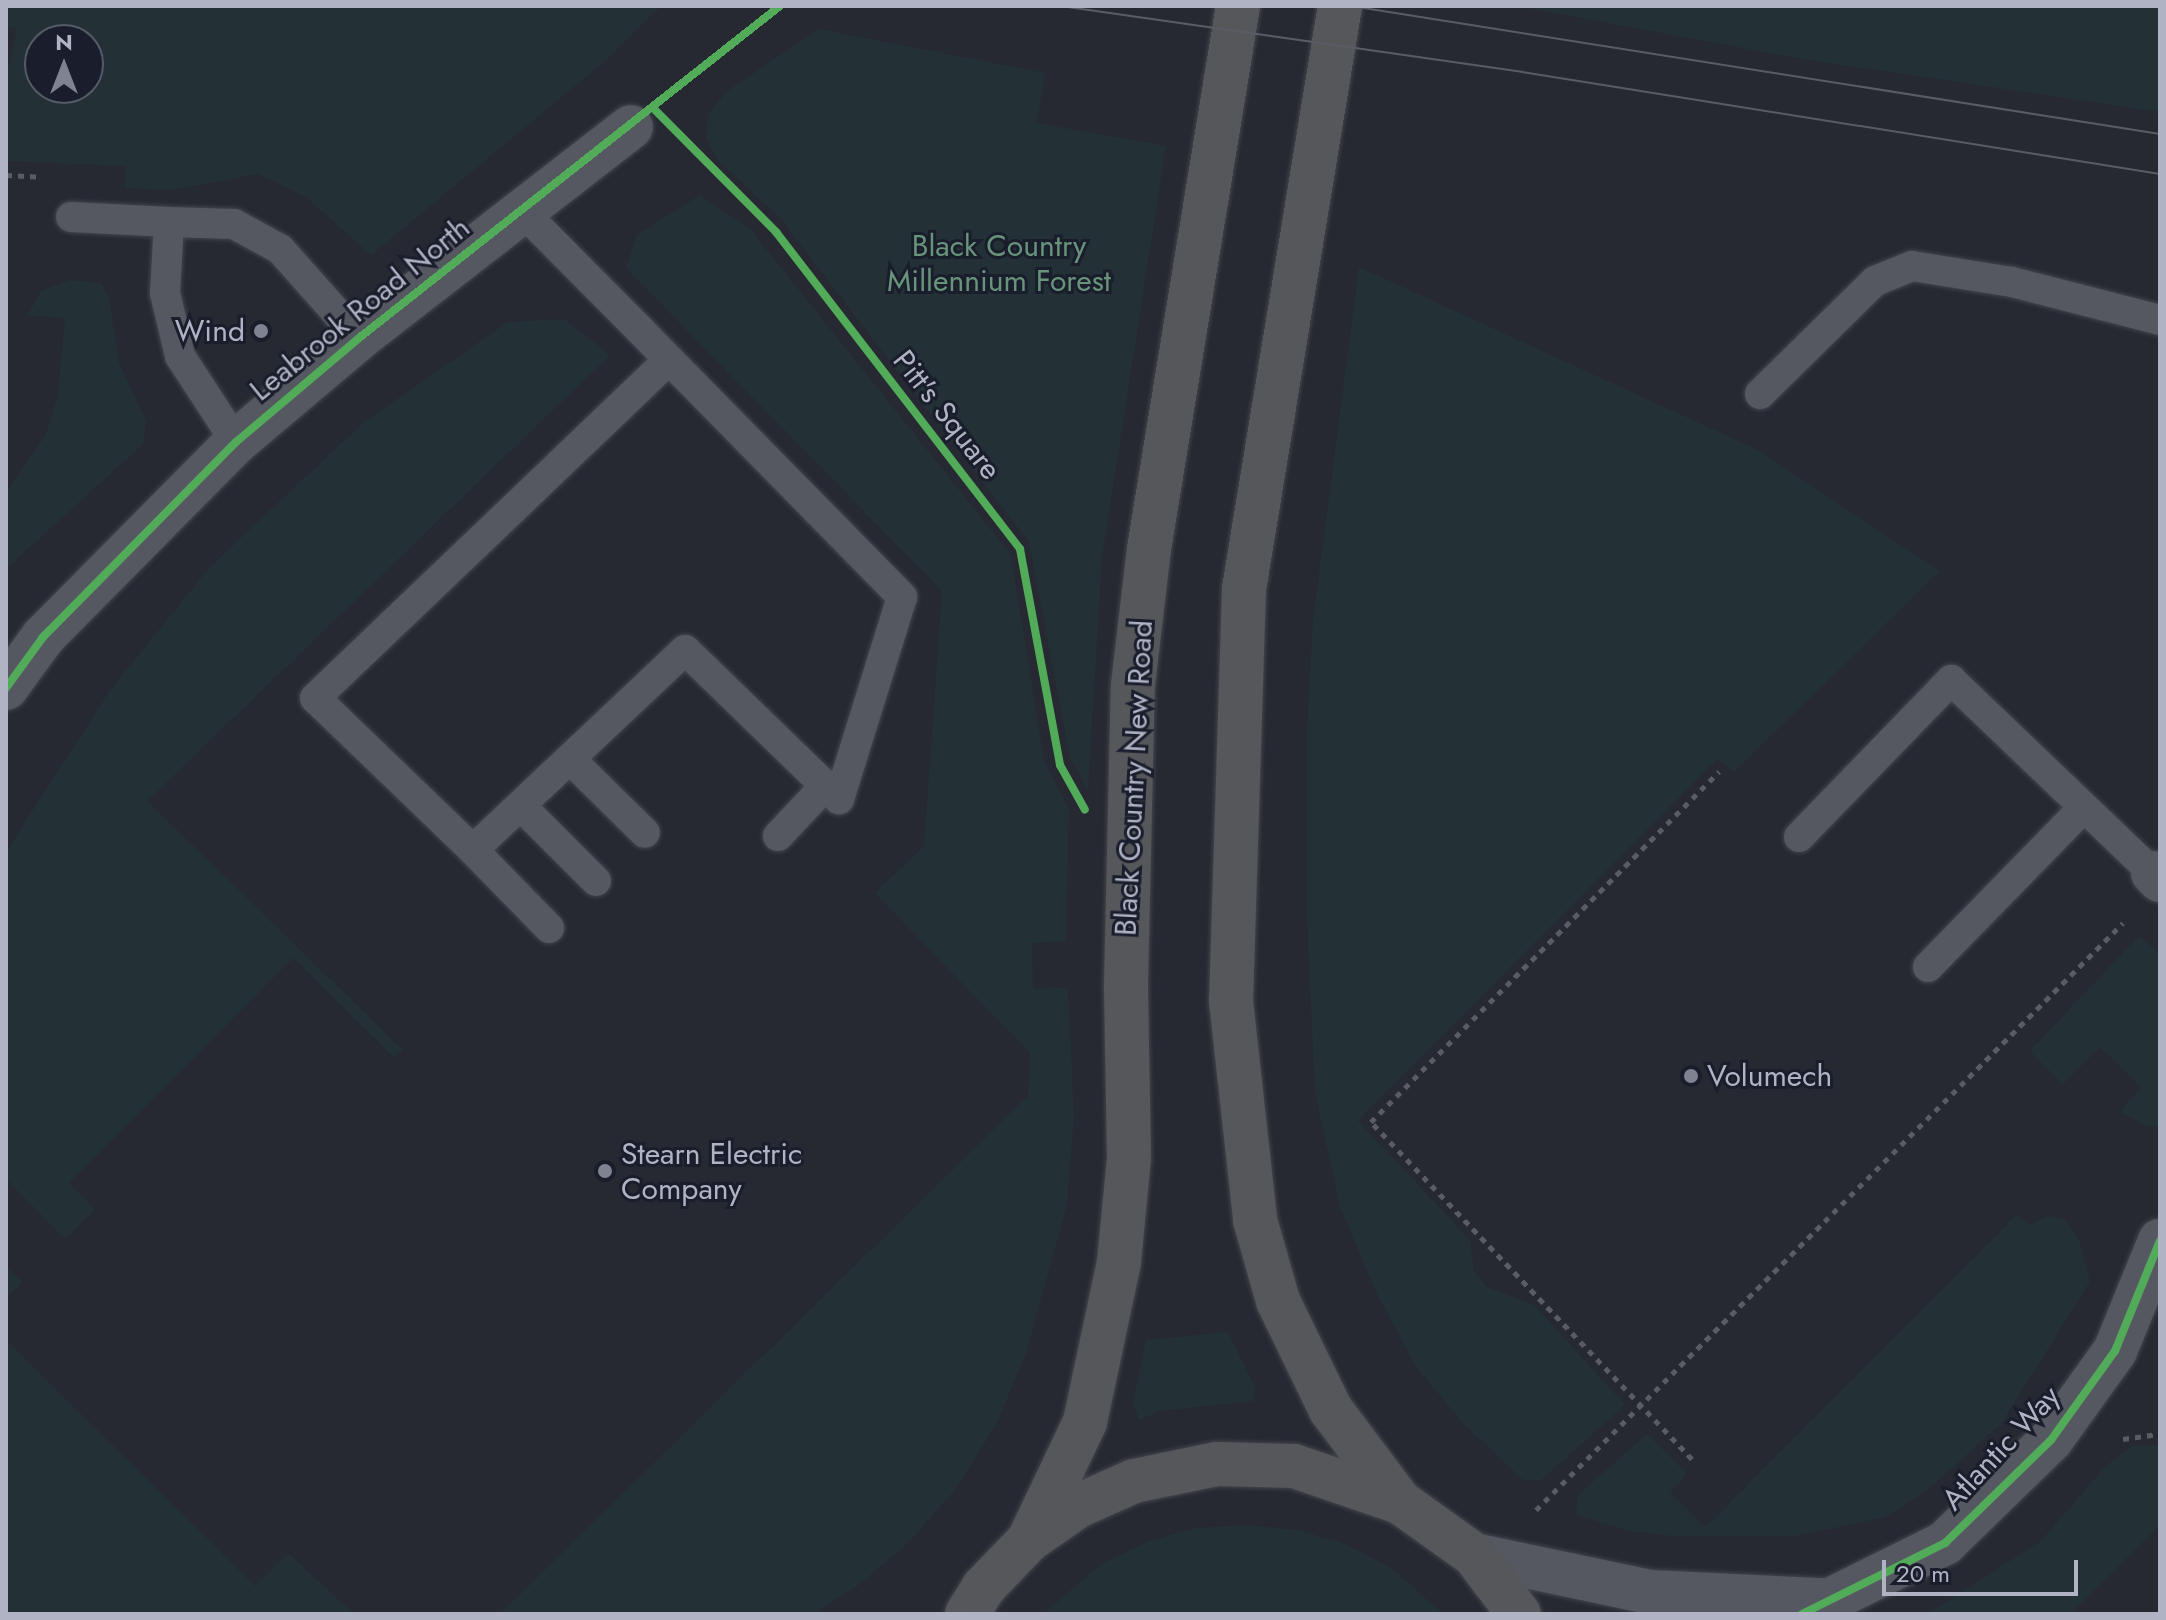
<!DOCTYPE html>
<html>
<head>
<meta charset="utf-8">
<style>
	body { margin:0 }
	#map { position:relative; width:2166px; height:1620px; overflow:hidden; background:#262932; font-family:Jost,sans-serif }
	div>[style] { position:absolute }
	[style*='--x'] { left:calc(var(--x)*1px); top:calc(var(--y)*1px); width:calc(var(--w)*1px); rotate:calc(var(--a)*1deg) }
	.green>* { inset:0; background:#233137 }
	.path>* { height:5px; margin-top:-2.5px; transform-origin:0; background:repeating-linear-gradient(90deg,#595c64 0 6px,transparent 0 12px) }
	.roads { filter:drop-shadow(0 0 2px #42444b) drop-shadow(0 0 2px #42444b) }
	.lane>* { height:30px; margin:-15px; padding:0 15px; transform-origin:15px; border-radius:15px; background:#565861 }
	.street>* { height:44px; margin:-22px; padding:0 22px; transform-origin:22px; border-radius:22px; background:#565861 }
	.highway>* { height:44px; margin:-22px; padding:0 22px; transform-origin:22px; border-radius:22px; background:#55575b }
	.tram>* { height:2px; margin:-1px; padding:0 1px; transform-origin:1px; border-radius:1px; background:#595c64 }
	.cycleway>* { height:8px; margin:-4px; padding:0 4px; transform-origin:4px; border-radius:4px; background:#51ab58 }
	.dots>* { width:22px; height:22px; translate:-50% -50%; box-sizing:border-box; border:4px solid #1a1e2c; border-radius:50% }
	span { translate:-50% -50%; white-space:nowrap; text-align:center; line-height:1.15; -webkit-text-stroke:6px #1a1e2c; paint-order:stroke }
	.park-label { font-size:30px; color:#67947a }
	.street-label { font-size:30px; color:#afb3c4 }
	.poi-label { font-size:30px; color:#afb3c4 }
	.right { translate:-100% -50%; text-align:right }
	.left { translate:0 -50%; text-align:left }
	.frame { position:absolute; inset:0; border:8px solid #afb3c4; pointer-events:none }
	.north { position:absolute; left:24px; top:24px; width:80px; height:80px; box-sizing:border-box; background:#1a1e2c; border:2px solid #565a69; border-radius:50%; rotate:0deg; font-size:22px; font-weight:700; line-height:32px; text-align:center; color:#afb3c4 }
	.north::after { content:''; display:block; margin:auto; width:28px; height:36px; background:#7f8391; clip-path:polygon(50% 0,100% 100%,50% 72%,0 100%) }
	.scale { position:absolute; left:1882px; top:1560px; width:196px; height:36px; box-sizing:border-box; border:4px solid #afb3c4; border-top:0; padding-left:10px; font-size:24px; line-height:28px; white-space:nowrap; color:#afb3c4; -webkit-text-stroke:6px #1a1e2c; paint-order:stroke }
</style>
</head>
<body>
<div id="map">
	<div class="green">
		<div style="clip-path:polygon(evenodd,6px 6px,661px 6px,605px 61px,371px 255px,306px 197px,258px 174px,172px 190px,125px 188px,126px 166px,6px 161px,6px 78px,17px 28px,6px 26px,6px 6px,40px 40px,88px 40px,88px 88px,40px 88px,40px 40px)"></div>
		<div style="clip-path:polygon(1517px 6px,2160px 6px,2160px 112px,1802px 59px)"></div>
		<div style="clip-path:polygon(819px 29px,1045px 73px,1037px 123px,1166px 146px,1102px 558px,1088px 790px,1070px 758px,1029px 542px,780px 218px,717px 159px,706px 138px,708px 115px,726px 92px)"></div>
		<div style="clip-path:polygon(700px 195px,750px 229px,1011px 555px,1044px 761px,1069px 809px,1066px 941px,1032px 943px,1033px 989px,1068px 988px,1074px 1117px,1067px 1205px,1026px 1353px,996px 1425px,954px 1491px,907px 1544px,857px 1586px,812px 1614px,500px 1614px,1028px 1096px,1030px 1053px,875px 893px,924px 846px,942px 591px,626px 268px,637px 235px)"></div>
		<div style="clip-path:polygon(1359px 267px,1756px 449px,1940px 571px,1734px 772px,1717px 759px,1358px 1121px,1470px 1240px,1474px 1271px,1485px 1286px,1534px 1305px,1625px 1405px,1541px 1480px,1524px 1481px,1465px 1425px,1417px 1368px,1377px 1294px,1340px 1207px,1315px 1092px,1307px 919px,1307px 727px,1313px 620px)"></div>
		<div style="clip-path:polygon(70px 280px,101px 283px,109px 298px,119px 363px,146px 421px,143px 444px,6px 569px,6px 493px,45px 436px,58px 396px,65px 318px,28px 315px,41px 291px)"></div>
		<div style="clip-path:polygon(564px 319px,610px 355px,147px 801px,403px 1050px,394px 1057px,293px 958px,69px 1183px,95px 1209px,65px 1239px,6px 1179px,6px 852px,111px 689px,210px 567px,363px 423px,508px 322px)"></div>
		<div style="clip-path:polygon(2139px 936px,2160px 954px,2160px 1127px,2145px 1126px,2120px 1111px,2142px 1088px,2100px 1047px,2063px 1084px,2030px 1051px)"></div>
		<div style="clip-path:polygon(2016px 1215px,2030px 1225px,2049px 1216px,2064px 1219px,2078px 1237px,2090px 1281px,2001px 1424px,1925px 1492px,1885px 1517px,1796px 1536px,1673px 1536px,1630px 1531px,1576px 1515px,1578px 1495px,1647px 1434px,1687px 1474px,1670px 1493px,1705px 1528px)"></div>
		<div style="clip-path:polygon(6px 1266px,22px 1282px,6px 1299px)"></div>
		<div style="clip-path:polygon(1228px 1332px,1255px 1388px,1253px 1401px,1160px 1411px,1139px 1420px,1133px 1402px,1146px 1340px)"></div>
		<div style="clip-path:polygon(6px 1340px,255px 1586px,288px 1553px,354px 1614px,6px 1614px)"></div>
		<div style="clip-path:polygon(2160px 1445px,2160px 1525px,2070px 1614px,1928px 1614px,2041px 1541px,2106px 1466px,2132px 1446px)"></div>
		<div style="clip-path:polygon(1247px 1525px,1298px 1530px,1345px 1544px,1390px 1567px,1443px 1614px,1043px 1614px,1103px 1563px,1149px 1541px,1197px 1528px)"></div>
	</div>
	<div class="path">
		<div style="--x:6;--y:175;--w:35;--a:3"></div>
		<div style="--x:2123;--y:1439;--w:37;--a:-8"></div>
		<div style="--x:1692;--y:1459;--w:465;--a:-133.6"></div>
		<div style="--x:1371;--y:1122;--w:494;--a:-45.2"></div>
		<div style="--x:1536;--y:1510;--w:830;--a:-45"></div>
	</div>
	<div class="roads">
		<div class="lane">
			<div style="--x:521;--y:210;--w:169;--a:45.2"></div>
			<div style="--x:640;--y:330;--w:374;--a:45.5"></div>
			<div style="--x:902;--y:597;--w:212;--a:107.3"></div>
			<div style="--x:839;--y:799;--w:214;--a:-135.9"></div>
			<div style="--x:685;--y:650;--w:291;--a:136.7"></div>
			<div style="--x:473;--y:850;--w:219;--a:-136.1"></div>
			<div style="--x:315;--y:698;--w:489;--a:-43.7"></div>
			<div style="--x:71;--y:217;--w:98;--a:2.9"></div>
			<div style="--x:1760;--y:394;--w:161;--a:-44.5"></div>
			<div style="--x:1875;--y:281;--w:40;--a:-22"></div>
			<div style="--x:1912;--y:266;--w:101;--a:9.1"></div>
			<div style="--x:2012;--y:282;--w:153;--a:14.4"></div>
			<div style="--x:236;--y:442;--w:103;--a:-123.1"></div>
			<div style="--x:180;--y:356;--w:65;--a:-103.4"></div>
			<div style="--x:165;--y:293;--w:71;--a:-86.8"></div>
			<div style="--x:169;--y:222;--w:65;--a:1.8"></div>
			<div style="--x:234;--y:224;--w:52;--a:28.5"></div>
			<div style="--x:280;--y:249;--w:119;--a:48.4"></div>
			<div style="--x:570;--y:759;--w:105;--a:44.6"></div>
			<div style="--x:521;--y:806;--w:106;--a:45"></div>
			<div style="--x:778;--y:836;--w:69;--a:-46.8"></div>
			<div style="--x:1799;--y:837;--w:219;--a:-45.9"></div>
			<div style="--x:1951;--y:680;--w:279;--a:43.7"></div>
			<div style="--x:473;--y:850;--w:109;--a:45.7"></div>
			<div style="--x:1928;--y:967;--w:223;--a:-45.7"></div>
		</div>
		<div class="street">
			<div style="--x:6;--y:688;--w:63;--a:-54"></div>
			<div style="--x:43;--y:637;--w:274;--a:-45.3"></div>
			<div style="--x:236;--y:442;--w:161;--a:-40.2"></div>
			<div style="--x:359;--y:338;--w:344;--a:-37.8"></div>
			<div style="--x:2153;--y:873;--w:10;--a:45"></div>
			<div style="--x:1474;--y:1555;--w:180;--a:11.9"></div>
			<div style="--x:1650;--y:1592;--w:172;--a:2.7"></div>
			<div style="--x:1802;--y:1614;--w:160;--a:-26.4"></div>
			<div style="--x:1945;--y:1543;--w:148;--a:-44.2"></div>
			<div style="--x:2051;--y:1440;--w:110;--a:-54.3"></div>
			<div style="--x:2115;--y:1351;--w:119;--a:-67.8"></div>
		</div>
		<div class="highway">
			<div style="--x:1340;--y:6;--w:591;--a:99.35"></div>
			<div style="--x:1244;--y:589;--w:412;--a:91.8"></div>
			<div style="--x:1231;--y:1001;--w:220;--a:83.7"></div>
			<div style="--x:1255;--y:1220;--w:84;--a:74.1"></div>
			<div style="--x:1278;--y:1301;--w:121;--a:64.1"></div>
			<div style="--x:1331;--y:1410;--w:115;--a:53.1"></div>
			<div style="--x:1029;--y:1540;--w:131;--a:-64.6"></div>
			<div style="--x:1085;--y:1422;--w:164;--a:-78"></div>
			<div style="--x:1119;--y:1262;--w:104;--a:-84.5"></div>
			<div style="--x:1129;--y:1158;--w:173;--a:-91"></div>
			<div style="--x:1126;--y:985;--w:300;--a:-88.7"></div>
			<div style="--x:1133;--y:685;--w:137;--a:-83.3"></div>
			<div style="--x:1149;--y:549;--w:550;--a:-80.69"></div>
			<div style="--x:967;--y:1614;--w:31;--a:-58"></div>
			<div style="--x:983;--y:1588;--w:66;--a:-46.2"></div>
			<div style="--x:1029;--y:1540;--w:60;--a:-34.8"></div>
			<div style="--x:1078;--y:1506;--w:61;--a:-24.1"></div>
			<div style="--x:1134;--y:1481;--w:85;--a:-11.6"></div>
			<div style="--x:1217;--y:1464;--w:77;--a:1.5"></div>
			<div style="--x:1294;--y:1466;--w:112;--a:18.8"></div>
			<div style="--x:1400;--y:1502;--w:91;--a:35.6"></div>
			<div style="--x:1474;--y:1555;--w:74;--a:52.7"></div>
		</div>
	</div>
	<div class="tram">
		<div style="--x:1060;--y:6;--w:467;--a:8.1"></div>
		<div style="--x:1522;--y:72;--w:646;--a:9.08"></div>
		<div style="--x:1351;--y:6;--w:819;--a:8.99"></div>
	</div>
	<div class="cycleway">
		<div style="--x:655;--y:110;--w:172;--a:45.2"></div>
		<div style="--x:776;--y:232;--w:400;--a:52.4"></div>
		<div style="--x:1020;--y:549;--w:220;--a:79.5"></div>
		<div style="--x:1060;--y:765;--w:51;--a:60.9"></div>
		<div style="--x:6;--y:688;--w:63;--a:-54"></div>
		<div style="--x:43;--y:637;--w:274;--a:-45.3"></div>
		<div style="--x:236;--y:442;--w:161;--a:-40.2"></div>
		<div style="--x:359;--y:338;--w:536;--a:-38.26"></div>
		<div style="--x:1802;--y:1614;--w:160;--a:-26.4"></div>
		<div style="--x:1945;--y:1543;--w:148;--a:-44.2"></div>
		<div style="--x:2051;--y:1440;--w:110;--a:-54.3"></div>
		<div style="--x:2115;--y:1351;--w:119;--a:-67.8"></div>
	</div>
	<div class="dots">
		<div style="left:261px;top:331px;background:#7f8391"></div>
		<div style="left:1691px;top:1076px;background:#7f8391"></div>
		<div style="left:605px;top:1171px;background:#7f8391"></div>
	</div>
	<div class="park-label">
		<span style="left:999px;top:263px">Black Country<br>Millennium Forest</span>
	</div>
	<div class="street-label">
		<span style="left:360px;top:309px;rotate:-39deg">Leabrook Road North</span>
		<span style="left:947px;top:415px;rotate:52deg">Pitt's Square</span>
		<span style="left:1134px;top:778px;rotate:-87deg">Black Country New Road</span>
		<span style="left:2001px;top:1448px;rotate:-47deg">Atlantic Way</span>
	</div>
	<div class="poi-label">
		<span class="right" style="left:245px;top:331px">Wind</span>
		<span class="left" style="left:1707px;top:1076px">Volumech</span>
		<span class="left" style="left:621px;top:1171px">Stearn Electric<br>Company</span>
	</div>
	<div class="frame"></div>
	<div class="north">N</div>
	<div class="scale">20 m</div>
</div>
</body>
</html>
